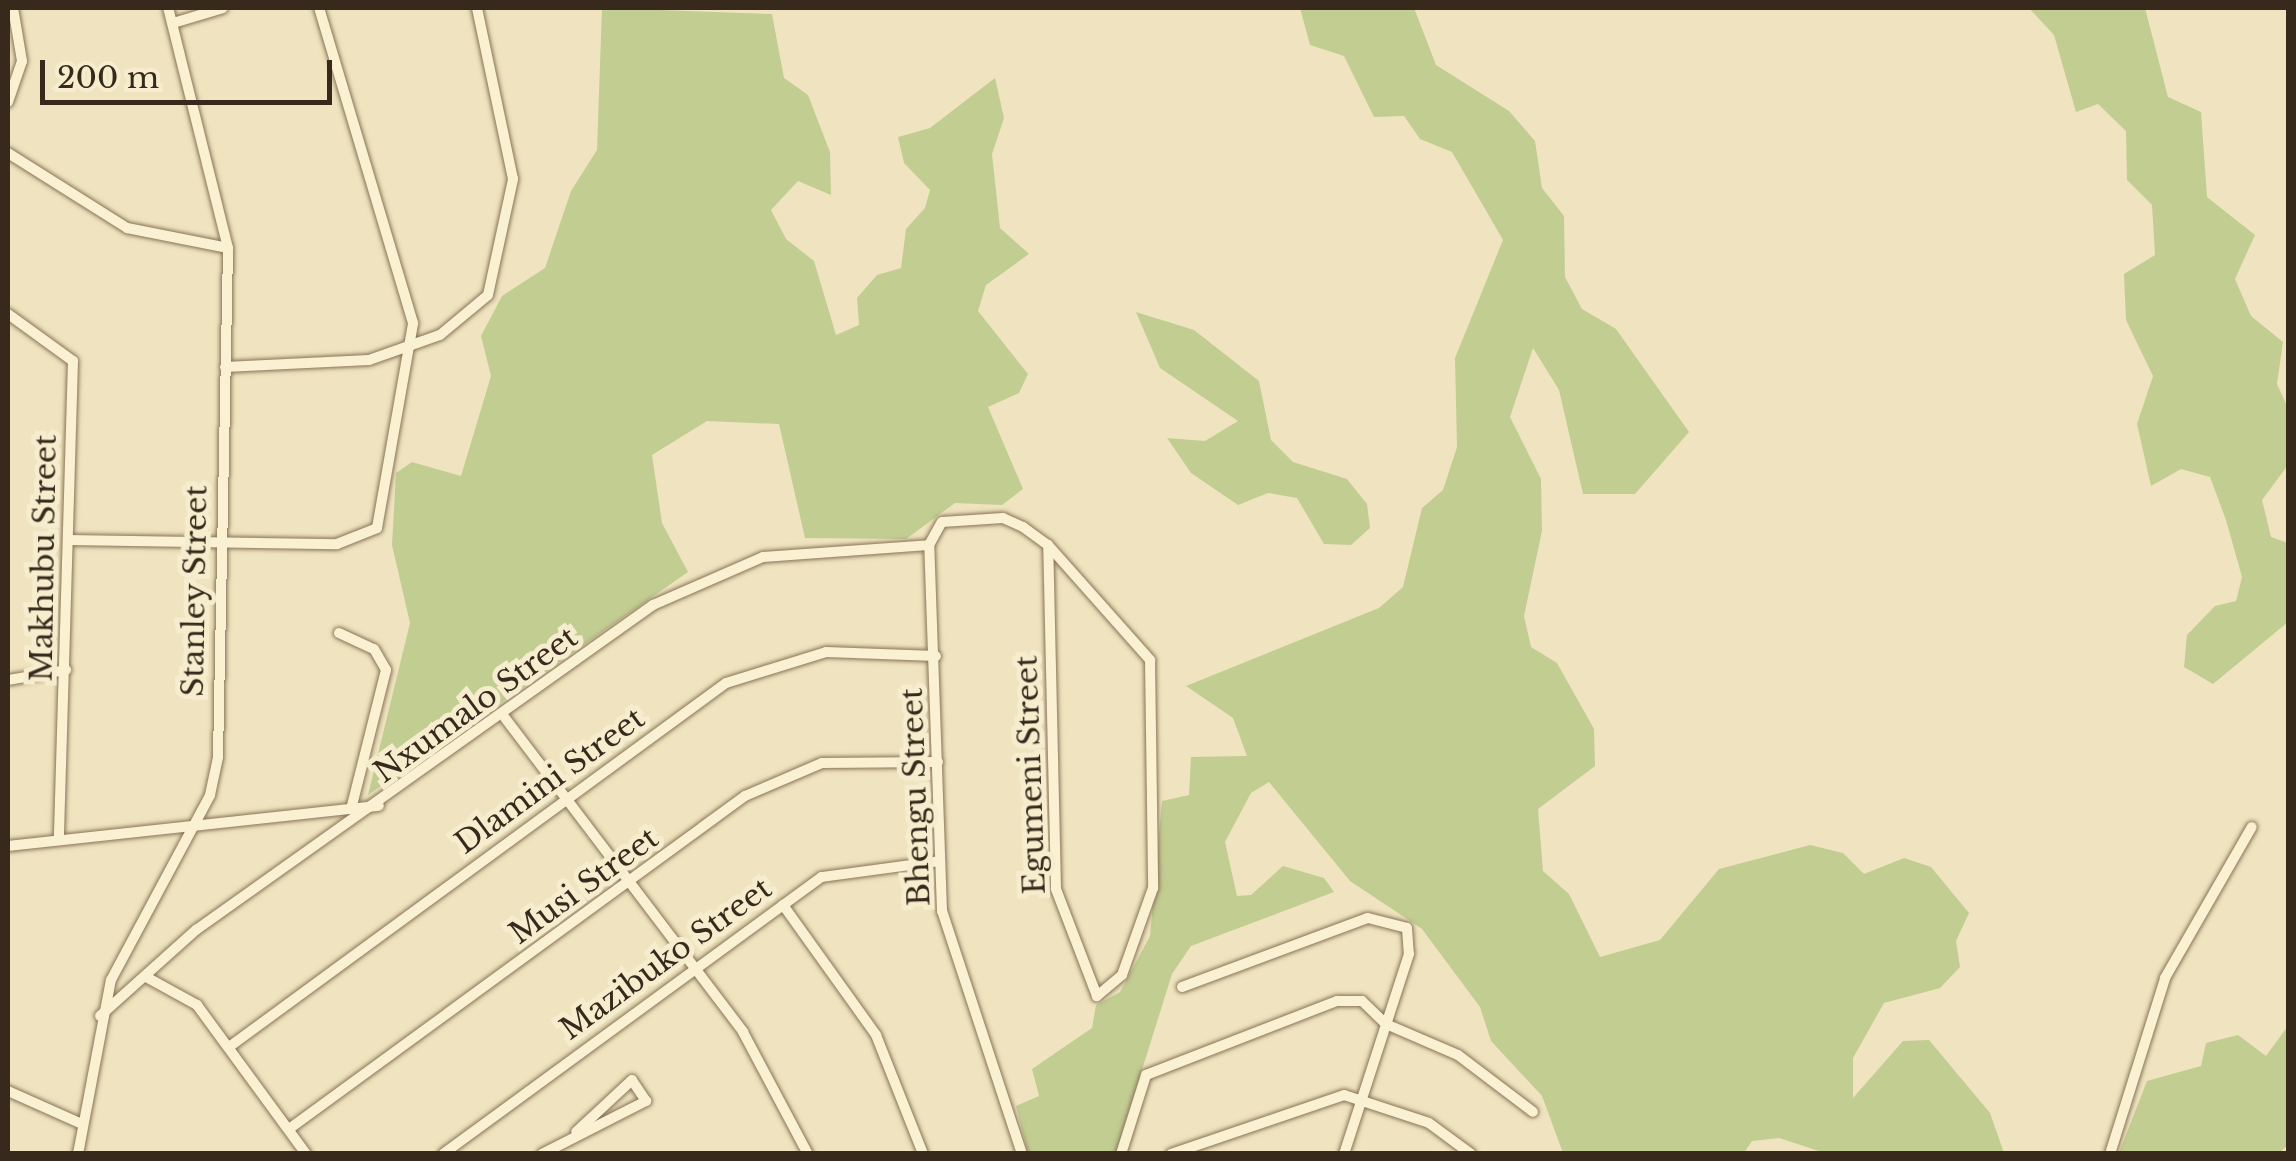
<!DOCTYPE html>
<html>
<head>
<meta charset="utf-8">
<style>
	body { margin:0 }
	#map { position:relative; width:2296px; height:1161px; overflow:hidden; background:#efe4bf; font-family:"Libre Baskerville",serif }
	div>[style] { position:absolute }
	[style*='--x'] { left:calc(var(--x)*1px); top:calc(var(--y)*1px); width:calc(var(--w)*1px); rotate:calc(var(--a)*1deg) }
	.green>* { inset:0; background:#c2cd92 }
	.roads { filter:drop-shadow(0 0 2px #887457) drop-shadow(0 0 2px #887457) }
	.street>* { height:10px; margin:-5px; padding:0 5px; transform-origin:5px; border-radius:5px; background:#faf0d2 }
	span { translate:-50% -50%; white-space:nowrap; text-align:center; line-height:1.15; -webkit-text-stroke:10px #f6edce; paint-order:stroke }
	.street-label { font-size:30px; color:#372a1c }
	.frame { position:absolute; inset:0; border:10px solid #372a1c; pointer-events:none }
	.scale { position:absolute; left:40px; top:60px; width:292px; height:45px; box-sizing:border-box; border:5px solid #372a1c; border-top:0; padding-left:12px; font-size:30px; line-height:35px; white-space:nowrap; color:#372a1c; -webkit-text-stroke:8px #f6edce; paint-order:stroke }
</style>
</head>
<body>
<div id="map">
	<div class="green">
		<div style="clip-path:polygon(602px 8px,772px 14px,784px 78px,808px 95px,830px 152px,831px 195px,798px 181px,771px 210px,786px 239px,814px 261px,836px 335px,859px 325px,857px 298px,877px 275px,901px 268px,906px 229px,925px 208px,930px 190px,904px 163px,898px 137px,930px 128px,995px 78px,1004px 118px,992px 154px,1000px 228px,1029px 254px,986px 285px,978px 311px,1028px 374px,1019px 393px,988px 407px,1023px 489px,1002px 505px,955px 503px,906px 539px,805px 538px,779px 424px,707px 421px,652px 455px,662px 523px,688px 572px,368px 795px,410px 623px,392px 545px,396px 473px,412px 462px,461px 476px,491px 376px,481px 336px,502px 296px,545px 268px,571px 191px,597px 150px)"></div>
		<div style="clip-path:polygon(1300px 8px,1414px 8px,1436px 65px,1509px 111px,1535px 141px,1542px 188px,1564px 216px,1565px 277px,1582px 309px,1616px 329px,1689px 432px,1635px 494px,1583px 494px,1559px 390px,1533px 348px,1510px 417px,1541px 479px,1542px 531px,1524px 616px,1531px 647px,1557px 663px,1594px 729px,1595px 766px,1538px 809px,1543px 871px,1569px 894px,1600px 957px,1660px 940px,1719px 869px,1810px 845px,1843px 853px,1864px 874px,1904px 858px,1931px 867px,1969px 913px,1956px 941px,1960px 967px,1940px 988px,1884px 1003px,1853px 1058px,1853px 1098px,1903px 1041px,1929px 1040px,1990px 1113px,2004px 1153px,1825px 1153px,1779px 1138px,1752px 1141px,1744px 1153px,1563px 1153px,1542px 1096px,1491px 1041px,1480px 1007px,1422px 929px,1350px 881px,1269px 782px,1251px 793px,1225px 842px,1237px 896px,1251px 895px,1283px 866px,1324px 878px,1334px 892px,1191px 946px,1172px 974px,1116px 1153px,1028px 1153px,1016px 1106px,1039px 1096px,1032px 1069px,1092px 1028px,1096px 1005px,1120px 992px,1150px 936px,1162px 801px,1189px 795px,1191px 757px,1247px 756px,1233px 718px,1186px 686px,1379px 608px,1403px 587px,1422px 508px,1443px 490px,1457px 447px,1455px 358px,1503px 240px,1452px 152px,1420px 139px,1404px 116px,1374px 117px,1344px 56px,1310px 45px)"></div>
		<div style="clip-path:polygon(2029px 8px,2145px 8px,2168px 97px,2201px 112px,2207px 197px,2255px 235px,2235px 279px,2251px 316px,2283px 342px,2277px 384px,2288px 408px,2288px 465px,2262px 500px,2271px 537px,2288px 543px,2288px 622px,2213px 684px,2184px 667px,2187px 635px,2215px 606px,2236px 601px,2242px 577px,2226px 520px,2210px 477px,2181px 469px,2151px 486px,2137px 424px,2153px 376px,2126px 320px,2124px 274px,2155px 255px,2152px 205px,2127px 180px,2126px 131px,2098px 104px,2076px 112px,2054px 35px)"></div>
		<div style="clip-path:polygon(1136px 312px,1194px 330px,1259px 381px,1271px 440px,1293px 462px,1347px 479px,1367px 504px,1370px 528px,1351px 545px,1324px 544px,1297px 498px,1268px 493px,1238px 505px,1191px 473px,1167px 438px,1205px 441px,1238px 421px,1160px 368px)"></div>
		<div style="clip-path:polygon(2288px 1026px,2288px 1145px,2279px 1153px,2119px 1153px,2147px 1081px,2201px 1066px,2206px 1043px,2238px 1035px,2266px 1056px)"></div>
	</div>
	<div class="roads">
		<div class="street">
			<div style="--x:173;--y:23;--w:52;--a:-16.7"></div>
			<div style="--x:8;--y:102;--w:43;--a:-71.1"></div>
			<div style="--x:22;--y:61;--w:54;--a:-99.6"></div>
			<div style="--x:8;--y:153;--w:141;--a:32.2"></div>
			<div style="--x:127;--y:228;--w:103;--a:11.2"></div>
			<div style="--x:8;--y:314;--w:80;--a:35.9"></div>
			<div style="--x:73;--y:361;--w:476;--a:91.7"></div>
			<div style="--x:225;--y:367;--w:144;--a:-2.8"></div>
			<div style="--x:369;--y:360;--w:75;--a:-19.4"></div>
			<div style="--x:440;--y:335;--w:62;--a:-39.8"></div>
			<div style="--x:488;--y:295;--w:119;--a:-77.8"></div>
			<div style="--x:513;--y:179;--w:175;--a:-101.9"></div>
			<div style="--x:68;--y:540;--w:269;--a:0.9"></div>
			<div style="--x:337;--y:544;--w:43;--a:-21.8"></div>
			<div style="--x:377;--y:528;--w:208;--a:-80"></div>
			<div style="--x:413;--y:323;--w:329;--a:-106.6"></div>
			<div style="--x:339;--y:633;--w:38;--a:25"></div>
			<div style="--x:374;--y:649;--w:24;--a:60"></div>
			<div style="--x:386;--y:670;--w:143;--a:104.1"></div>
			<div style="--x:8;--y:680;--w:59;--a:-9.8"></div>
			<div style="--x:505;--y:718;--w:394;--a:52.8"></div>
			<div style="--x:743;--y:1032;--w:138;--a:62"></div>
			<div style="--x:8;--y:846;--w:373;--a:-6.2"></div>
			<div style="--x:783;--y:905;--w:160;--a:54.4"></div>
			<div style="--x:876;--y:1035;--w:128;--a:68.4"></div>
			<div style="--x:148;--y:978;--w:56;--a:28.9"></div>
			<div style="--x:197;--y:1005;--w:185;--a:53.8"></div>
			<div style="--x:1182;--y:987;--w:198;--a:-20.4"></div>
			<div style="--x:1368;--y:918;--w:40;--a:14.4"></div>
			<div style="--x:1407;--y:928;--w:26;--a:86"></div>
			<div style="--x:1409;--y:954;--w:210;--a:108"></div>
			<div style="--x:100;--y:1016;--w:129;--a:-41.9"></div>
			<div style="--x:196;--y:930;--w:561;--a:-35.42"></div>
			<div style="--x:653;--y:605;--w:120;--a:-23.6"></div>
			<div style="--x:763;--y:557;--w:166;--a:-4.1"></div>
			<div style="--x:229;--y:1047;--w:616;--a:-36.22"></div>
			<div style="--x:726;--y:683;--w:105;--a:-17.2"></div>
			<div style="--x:826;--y:652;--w:110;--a:2.1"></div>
			<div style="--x:8;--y:1091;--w:81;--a:24"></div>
			<div style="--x:289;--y:1129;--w:565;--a:-36.14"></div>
			<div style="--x:745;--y:796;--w:84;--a:-23.2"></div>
			<div style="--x:822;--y:763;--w:116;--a:-0.5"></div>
			<div style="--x:78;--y:1154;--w:177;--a:-79.3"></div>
			<div style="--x:111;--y:980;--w:210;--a:-61.8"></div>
			<div style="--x:210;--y:795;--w:39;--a:-78"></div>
			<div style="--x:218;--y:757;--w:509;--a:-88.87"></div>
			<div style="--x:228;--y:248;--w:247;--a:-104"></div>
			<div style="--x:443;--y:1154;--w:469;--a:-36.2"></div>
			<div style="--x:822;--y:877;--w:119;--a:-7.7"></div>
			<div style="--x:542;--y:1154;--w:117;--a:-27"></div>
			<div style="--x:646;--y:1101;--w:25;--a:-124"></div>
			<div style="--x:632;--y:1080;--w:76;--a:137.1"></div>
			<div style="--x:1022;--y:1154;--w:256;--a:-108.2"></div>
			<div style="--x:942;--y:911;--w:366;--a:-92"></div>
			<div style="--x:929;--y:545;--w:26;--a:-61"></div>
			<div style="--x:942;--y:522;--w:61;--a:-3.8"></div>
			<div style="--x:1003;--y:518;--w:22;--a:24"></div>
			<div style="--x:1023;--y:527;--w:31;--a:36"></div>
			<div style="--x:1048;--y:545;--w:154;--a:48.4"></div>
			<div style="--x:1150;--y:660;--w:228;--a:89.2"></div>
			<div style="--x:1153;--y:888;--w:92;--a:109.6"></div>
			<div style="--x:1122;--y:975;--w:33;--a:140"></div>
			<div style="--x:1097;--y:996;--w:115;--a:-111"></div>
			<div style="--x:1056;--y:889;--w:344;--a:-91.3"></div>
			<div style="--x:1121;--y:1154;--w:83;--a:-72.4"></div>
			<div style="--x:1146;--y:1075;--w:205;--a:-21.2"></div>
			<div style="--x:1337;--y:1001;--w:25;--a:0"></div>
			<div style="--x:1362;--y:1001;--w:33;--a:44"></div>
			<div style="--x:1386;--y:1024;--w:78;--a:23.3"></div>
			<div style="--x:1458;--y:1055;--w:94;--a:37.2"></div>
			<div style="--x:1171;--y:1154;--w:183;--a:-18.8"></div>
			<div style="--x:1344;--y:1095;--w:89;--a:18.2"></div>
			<div style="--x:1429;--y:1123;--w:52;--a:36.4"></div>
			<div style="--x:2110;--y:1154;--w:184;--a:-72.6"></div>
			<div style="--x:2165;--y:978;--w:174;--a:-60.1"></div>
		</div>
	</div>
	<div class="street-label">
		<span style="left:44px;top:558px;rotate:-89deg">Makhubu Street</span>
		<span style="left:195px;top:591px;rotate:-89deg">Stanley Street</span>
		<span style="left:476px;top:705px;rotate:-36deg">Nxumalo Street</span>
		<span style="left:1031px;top:775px;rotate:-92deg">Egumeni Street</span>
		<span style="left:550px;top:781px;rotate:-36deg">Dlamini Street</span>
		<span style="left:916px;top:797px;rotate:-92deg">Bhengu Street</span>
		<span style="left:584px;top:886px;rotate:-36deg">Musi Street</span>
		<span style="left:666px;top:959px;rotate:-36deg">Mazibuko Street</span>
	</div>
	<div class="frame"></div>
	<div class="scale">200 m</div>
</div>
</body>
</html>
